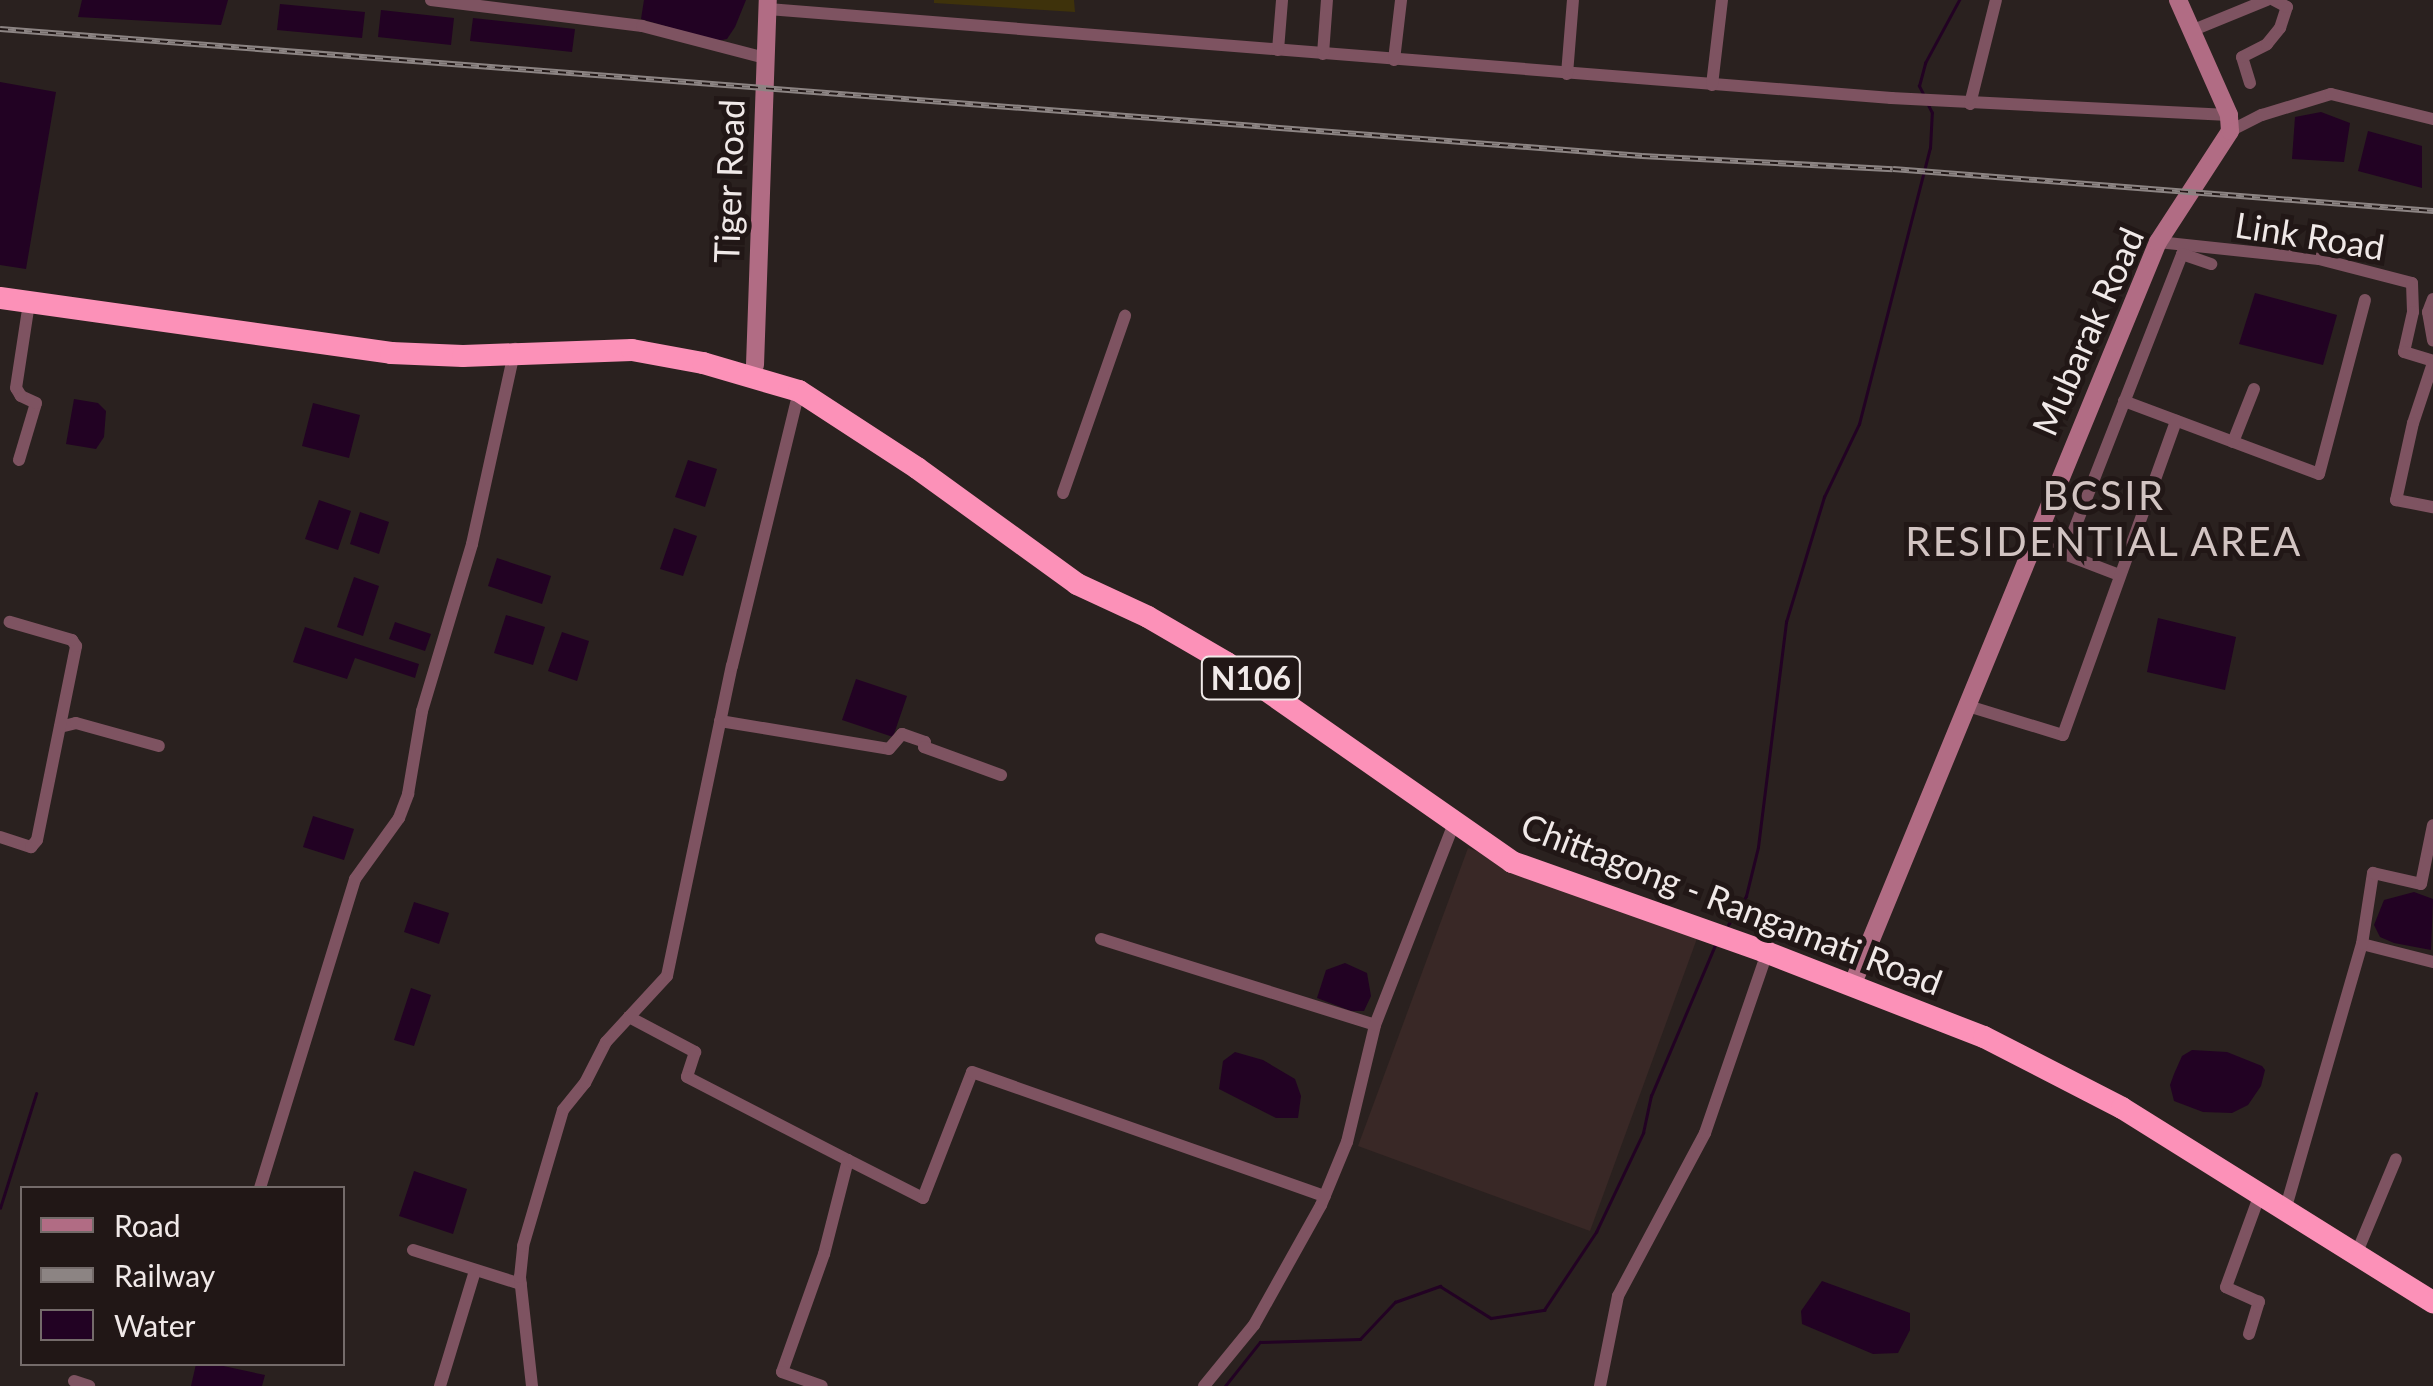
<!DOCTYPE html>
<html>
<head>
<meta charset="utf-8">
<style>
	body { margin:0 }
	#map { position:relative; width:2433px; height:1386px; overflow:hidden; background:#2a211f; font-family:Lato,sans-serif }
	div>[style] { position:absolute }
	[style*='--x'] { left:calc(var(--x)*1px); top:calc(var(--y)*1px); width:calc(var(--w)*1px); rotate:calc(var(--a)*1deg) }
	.built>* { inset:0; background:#392826 }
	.green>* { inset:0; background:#3e320b }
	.water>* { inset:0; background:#220223 }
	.stream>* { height:2.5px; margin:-1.25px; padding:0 1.25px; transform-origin:1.25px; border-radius:1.25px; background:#220223 }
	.street>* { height:12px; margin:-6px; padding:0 6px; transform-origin:6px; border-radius:6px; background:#7e5361 }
	.secondary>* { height:18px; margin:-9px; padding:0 9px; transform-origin:9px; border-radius:9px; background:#b16c84 }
	.highway>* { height:22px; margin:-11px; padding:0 11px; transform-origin:11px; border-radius:11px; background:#fc91b8 }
	.rail>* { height:6px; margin-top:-3px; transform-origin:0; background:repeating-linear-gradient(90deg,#211716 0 8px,#8c8483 0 16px); box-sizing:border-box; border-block:2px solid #8c8483 }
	span { translate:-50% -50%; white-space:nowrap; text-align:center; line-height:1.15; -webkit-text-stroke:10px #211716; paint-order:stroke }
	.shield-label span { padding:2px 8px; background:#211716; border:2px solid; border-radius:8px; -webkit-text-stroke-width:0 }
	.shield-label { font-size:32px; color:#f0e9e8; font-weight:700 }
	.street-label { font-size:35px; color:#f0e9e8 }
	.quarter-label { font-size:40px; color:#d2c4c2; letter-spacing:2.5px }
	.legend { position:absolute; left:20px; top:1186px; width:325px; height:180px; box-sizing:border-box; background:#211716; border:2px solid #746b6a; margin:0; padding:12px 18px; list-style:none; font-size:30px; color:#f0e9e8 }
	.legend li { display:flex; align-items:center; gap:20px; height:50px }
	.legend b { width:50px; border:2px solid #746b6a }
</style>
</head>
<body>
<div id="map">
	<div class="built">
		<div style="clip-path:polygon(1468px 848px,1699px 933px,1590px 1231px,1358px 1146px)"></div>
	</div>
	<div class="green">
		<div style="clip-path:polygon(934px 0,1074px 0,1075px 12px,934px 3px)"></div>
	</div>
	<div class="water">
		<div style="clip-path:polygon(82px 0,228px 0,221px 25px,78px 17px)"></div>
		<div style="clip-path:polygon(644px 0,746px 0,735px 27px,727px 39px,717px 41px,641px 19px)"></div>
		<div style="clip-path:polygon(280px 4px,365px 12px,362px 38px,277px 30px)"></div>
		<div style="clip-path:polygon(381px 10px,454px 18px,451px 45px,378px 37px)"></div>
		<div style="clip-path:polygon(473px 18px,575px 29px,572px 52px,470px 41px)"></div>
		<div style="clip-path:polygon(0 82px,56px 92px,26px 269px,0 265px)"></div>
		<div style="clip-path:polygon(2321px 112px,2350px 123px,2344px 162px,2292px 159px,2295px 117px)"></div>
		<div style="clip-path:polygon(2368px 131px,2422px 146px,2422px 188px,2358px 171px)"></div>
		<div style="clip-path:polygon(2255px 293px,2337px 315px,2323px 365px,2239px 344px)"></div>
		<div style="clip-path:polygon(74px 399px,98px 403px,106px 411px,104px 437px,96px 449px,66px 444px)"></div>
		<div style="clip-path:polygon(313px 403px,360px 415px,349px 458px,302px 446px)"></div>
		<div style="clip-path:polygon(688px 460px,717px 469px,705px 507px,675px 497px)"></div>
		<div style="clip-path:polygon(319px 500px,351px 511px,338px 550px,305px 539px)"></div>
		<div style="clip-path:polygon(360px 512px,389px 522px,379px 554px,350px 544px)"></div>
		<div style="clip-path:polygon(674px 528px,697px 536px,683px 576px,660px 569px)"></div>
		<div style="clip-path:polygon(497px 558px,551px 576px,542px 604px,488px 586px)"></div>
		<div style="clip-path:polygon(354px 577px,379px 586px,363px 636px,337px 627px)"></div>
		<div style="clip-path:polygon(506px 615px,545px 627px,533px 665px,494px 653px)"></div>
		<div style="clip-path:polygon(2158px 618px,2236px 637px,2225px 690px,2147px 672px)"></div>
		<div style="clip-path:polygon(395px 622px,431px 634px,425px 651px,389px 639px)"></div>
		<div style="clip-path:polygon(305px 627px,419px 664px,415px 678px,355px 658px,347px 679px,293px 662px)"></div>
		<div style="clip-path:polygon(562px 632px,589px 641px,577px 681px,548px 671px)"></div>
		<div style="clip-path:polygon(856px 679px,907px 696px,893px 737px,842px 720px)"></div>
		<div style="clip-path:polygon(313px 816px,354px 829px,344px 860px,303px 847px)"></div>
		<div style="clip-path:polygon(2414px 892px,2433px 899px,2431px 950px,2394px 943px,2380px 937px,2374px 925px,2384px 900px)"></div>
		<div style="clip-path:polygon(414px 902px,449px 913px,439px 944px,404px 932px)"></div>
		<div style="clip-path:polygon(1345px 963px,1367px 973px,1371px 996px,1364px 1011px,1351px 1011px,1317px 998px,1326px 970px)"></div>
		<div style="clip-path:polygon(411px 988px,431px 995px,414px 1046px,394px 1040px)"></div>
		<div style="clip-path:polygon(2192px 1050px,2227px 1052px,2262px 1066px,2265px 1070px,2261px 1086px,2248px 1105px,2232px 1113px,2203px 1112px,2174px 1101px,2170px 1085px,2174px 1074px,2182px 1056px)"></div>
		<div style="clip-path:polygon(1235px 1052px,1263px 1060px,1295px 1079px,1301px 1096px,1298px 1118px,1276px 1118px,1219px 1089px,1223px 1061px)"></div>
		<div style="clip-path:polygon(414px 1171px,467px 1189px,453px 1234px,399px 1216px)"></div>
		<div style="clip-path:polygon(1822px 1281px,1910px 1313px,1910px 1330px,1898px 1353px,1873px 1354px,1802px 1324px,1801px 1311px)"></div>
		<div style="clip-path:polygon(196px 1364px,214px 1364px,265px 1375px,262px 1386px,191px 1386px)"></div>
	</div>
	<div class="stream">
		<div style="--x:1923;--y:94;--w:9;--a:-117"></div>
		<div style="--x:1919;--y:86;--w:24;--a:-75"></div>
		<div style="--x:1925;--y:63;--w:72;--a:-61.6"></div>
		<div style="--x:1728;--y:925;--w:34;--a:-58"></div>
		<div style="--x:1746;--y:896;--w:50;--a:-76.2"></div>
		<div style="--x:1758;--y:847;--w:227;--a:-82.9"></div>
		<div style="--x:1786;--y:622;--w:131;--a:-73.1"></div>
		<div style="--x:1824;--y:497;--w:81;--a:-64.4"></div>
		<div style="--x:1859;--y:424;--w:285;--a:-75.6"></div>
		<div style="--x:1930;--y:148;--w:35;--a:-87"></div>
		<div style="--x:1932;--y:113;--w:9;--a:-117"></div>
		<div style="--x:0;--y:1208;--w:120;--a:-72.5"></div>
		<div style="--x:1225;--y:1386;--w:56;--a:-51.5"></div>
		<div style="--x:1260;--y:1342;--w:100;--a:-1.7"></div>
		<div style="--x:1360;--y:1339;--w:51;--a:-46.6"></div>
		<div style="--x:1395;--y:1302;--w:48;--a:-19.6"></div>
		<div style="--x:1440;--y:1286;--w:60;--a:32.1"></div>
		<div style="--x:1491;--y:1318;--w:54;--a:-8.6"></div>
		<div style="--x:1544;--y:1310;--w:94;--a:-56.3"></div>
		<div style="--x:1596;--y:1232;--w:110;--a:-64.6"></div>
		<div style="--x:1643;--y:1133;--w:38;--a:-78"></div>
		<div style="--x:1651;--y:1096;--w:164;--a:-67"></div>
	</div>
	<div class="street">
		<div style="--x:431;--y:0;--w:213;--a:7"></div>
		<div style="--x:642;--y:26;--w:127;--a:14.6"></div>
		<div style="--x:768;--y:9;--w:1127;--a:4.53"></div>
		<div style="--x:1891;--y:98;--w:338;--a:2.9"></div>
		<div style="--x:2191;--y:31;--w:82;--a:-22.2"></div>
		<div style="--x:1278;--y:50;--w:50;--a:-85.4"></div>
		<div style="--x:1323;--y:54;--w:54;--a:-85.8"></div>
		<div style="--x:1394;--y:60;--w:60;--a:-83.3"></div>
		<div style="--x:1567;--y:74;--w:74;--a:-85.4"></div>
		<div style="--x:2250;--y:83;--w:27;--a:-107"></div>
		<div style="--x:2242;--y:57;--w:28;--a:-27"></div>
		<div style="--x:2267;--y:44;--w:21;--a:-51"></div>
		<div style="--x:2280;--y:28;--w:22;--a:-72"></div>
		<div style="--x:2287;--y:7;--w:15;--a:-152"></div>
		<div style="--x:1712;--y:85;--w:86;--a:-83.3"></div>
		<div style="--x:1970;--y:104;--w:107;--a:-76"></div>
		<div style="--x:2230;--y:131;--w:36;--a:-27"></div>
		<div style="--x:2262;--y:115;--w:72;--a:-16.9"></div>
		<div style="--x:2331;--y:94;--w:105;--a:13.8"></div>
		<div style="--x:2158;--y:242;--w:162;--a:6"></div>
		<div style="--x:2319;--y:259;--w:96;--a:14.5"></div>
		<div style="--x:2412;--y:283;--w:29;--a:88"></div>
		<div style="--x:2413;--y:312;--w:41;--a:102.7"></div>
		<div style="--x:2404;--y:352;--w:30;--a:17"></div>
		<div style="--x:2433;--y:299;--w:14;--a:111"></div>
		<div style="--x:2428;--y:312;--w:29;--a:80"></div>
		<div style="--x:2433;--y:363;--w:63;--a:108.4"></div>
		<div style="--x:2413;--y:423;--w:79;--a:102.4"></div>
		<div style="--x:2396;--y:500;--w:38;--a:11"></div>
		<div style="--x:2124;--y:401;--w:208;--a:20.5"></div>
		<div style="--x:2319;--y:474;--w:180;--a:-75.2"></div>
		<div style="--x:2233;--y:442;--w:57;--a:-68.4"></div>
		<div style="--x:19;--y:460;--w:59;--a:-73.4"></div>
		<div style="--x:36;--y:403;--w:17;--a:-155"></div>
		<div style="--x:21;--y:396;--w:9;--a:-122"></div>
		<div style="--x:16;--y:388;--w:86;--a:-81.3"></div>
		<div style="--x:1063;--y:493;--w:188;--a:-70.7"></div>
		<div style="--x:2033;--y:542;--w:92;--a:21"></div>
		<div style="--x:2065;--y:553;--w:321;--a:-68.6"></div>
		<div style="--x:2182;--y:254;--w:31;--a:19"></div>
		<div style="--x:1968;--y:706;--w:99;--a:17"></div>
		<div style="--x:2063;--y:735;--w:334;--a:-70.2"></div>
		<div style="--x:720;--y:721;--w:171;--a:9.4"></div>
		<div style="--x:889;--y:749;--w:20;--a:-49"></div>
		<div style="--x:902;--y:734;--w:24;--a:19"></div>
		<div style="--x:925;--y:742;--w:5;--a:101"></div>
		<div style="--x:924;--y:747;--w:82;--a:20"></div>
		<div style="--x:60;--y:727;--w:16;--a:-14"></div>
		<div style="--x:76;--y:723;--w:86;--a:15.5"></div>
		<div style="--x:0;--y:837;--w:33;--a:18"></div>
		<div style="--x:31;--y:847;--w:9;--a:-49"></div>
		<div style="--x:37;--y:840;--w:198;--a:-78.6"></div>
		<div style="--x:76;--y:646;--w:7;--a:-124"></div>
		<div style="--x:72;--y:640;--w:65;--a:-163.8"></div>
		<div style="--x:1101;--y:939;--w:287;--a:17.4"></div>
		<div style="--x:2362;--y:944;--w:73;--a:14.2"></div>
		<div style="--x:629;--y:1017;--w:75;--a:27.9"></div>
		<div style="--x:695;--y:1052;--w:26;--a:108"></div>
		<div style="--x:687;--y:1077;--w:181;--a:27.3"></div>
		<div style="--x:848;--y:1160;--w:97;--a:104.3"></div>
		<div style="--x:824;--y:1254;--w:125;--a:109.6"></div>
		<div style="--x:782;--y:1372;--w:42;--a:19.3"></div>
		<div style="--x:848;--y:1160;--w:84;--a:26.9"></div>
		<div style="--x:923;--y:1198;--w:135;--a:-68.7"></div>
		<div style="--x:972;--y:1072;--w:374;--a:19.4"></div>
		<div style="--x:260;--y:1188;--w:323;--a:-72.9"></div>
		<div style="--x:355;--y:879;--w:75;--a:-54.2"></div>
		<div style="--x:399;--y:818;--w:26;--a:-69"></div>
		<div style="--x:408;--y:794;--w:84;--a:-80.4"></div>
		<div style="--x:422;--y:711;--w:174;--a:-73.3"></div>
		<div style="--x:472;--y:544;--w:200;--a:-77.6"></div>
		<div style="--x:2288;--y:1200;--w:266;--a:-73.9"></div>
		<div style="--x:2362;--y:944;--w:72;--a:-81.2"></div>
		<div style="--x:2373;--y:873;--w:49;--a:12.9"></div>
		<div style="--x:2421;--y:884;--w:60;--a:-78.5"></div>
		<div style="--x:2360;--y:1245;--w:93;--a:-67.3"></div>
		<div style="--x:413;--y:1250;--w:113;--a:17.5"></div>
		<div style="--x:2249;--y:1334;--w:34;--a:-73"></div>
		<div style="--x:2259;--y:1302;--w:36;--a:-156"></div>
		<div style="--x:2226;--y:1287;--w:99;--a:-69.9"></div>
		<div style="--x:74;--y:1381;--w:16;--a:18"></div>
		<div style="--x:440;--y:1386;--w:120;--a:-73.1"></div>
		<div style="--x:532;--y:1386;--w:110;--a:-96.3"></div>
		<div style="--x:520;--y:1277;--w:31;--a:-84"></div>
		<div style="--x:523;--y:1246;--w:142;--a:-73.6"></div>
		<div style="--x:563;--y:1110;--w:35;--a:-51"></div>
		<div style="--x:585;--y:1083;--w:46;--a:-62.9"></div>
		<div style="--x:606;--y:1042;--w:90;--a:-47.3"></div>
		<div style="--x:667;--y:976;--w:317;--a:-78.2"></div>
		<div style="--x:732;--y:666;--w:287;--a:-76.3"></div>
		<div style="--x:1204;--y:1386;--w:79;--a:-50.7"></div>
		<div style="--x:1254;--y:1325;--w:137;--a:-60.8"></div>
		<div style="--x:1321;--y:1205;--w:68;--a:-67.6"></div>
		<div style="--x:1347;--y:1142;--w:120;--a:-76.5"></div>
		<div style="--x:1375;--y:1025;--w:219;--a:-68.6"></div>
		<div style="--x:1600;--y:1386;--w:92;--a:-78.7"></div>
		<div style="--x:1618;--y:1296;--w:185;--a:-61.9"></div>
		<div style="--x:1705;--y:1133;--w:197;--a:-71"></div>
	</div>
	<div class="secondary">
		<div style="--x:755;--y:365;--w:365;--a:-88"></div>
		<div style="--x:1856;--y:976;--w:794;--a:-67.64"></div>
		<div style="--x:2158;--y:242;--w:132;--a:-57"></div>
		<div style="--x:2230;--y:131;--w:16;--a:-94"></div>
		<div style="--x:2229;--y:115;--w:126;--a:-113.9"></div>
	</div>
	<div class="highway">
		<div style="--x:0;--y:298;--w:395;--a:8"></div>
		<div style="--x:391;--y:353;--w:72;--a:2.4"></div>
		<div style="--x:463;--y:356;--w:169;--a:-2"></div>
		<div style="--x:632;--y:350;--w:72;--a:10.4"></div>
		<div style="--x:703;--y:363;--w:100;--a:16.3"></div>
		<div style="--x:799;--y:391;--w:141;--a:33.1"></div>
		<div style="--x:917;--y:468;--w:198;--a:35.9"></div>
		<div style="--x:1077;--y:584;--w:78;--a:24.9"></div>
		<div style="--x:1148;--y:617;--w:91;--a:30.2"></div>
		<div style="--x:1227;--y:663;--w:348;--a:34.9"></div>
		<div style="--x:1512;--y:862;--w:266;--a:19.5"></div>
		<div style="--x:1763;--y:951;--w:237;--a:21.3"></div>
		<div style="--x:1984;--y:1037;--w:155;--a:27.2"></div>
		<div style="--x:2122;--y:1108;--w:367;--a:32"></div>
	</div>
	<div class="rail">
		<div style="--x:0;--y:29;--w:1647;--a:4.42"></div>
		<div style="--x:1642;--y:156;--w:251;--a:3"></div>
		<div style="--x:1893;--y:169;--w:542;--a:4.45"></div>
	</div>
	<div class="shield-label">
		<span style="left:1251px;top:678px">N106</span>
	</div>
	<div class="street-label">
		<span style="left:728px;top:181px;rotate:-88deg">Tiger Road</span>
		<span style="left:2310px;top:235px;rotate:9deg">Link Road</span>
		<span style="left:2087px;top:331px;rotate:-66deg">Mubarak Road</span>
		<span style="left:1732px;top:903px;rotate:21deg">Chittagong - Rangamati Road</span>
	</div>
	<div class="quarter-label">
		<span style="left:2104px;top:518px">BCSIR<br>RESIDENTIAL AREA</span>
	</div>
	<ul class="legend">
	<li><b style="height:12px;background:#b16c84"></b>Road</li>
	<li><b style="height:12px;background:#8c8483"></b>Railway</li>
	<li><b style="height:28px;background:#220223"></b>Water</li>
	</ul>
</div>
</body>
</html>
